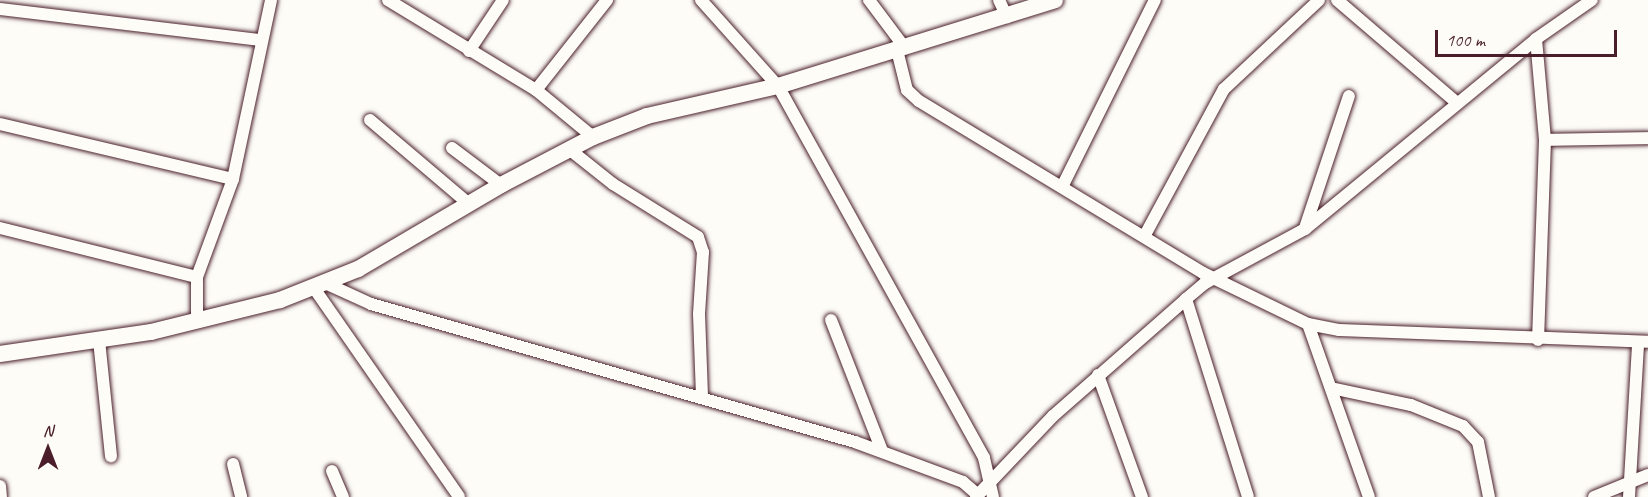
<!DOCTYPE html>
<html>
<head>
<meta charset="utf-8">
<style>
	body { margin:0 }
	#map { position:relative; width:1648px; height:497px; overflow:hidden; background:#fdfcf7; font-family:Caveat,sans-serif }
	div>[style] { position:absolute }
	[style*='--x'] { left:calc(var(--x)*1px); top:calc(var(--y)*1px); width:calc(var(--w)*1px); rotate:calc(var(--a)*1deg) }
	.roads { filter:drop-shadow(0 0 2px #4a1f2b) drop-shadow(0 0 2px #4a1f2b) }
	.street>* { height:12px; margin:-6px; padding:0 6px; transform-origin:6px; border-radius:6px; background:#fdfcf7 }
	.secondary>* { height:16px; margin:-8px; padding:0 8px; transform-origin:8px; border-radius:8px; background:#fdfcf7 }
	span { translate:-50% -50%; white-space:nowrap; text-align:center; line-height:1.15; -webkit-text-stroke:4.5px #fdfcf7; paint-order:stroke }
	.north { position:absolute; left:18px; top:419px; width:60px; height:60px; -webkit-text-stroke:4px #fdfcf7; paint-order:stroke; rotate:0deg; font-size:16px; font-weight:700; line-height:24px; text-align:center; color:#4a1f2b }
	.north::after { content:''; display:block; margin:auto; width:21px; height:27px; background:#4a1f2b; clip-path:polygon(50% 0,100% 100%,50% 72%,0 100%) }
	.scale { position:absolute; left:1435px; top:30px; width:182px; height:27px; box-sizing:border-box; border:3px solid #4a1f2b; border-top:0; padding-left:8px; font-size:18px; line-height:21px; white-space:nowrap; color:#4a1f2b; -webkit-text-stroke:4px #fdfcf7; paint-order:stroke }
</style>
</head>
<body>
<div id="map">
	<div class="roads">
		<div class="street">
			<div style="--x:388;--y:0;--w:173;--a:31.3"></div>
			<div style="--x:536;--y:90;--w:74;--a:39.5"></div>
			<div style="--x:701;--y:0;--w:115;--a:48.2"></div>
			<div style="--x:778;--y:86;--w:425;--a:61"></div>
			<div style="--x:984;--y:458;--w:40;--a:77"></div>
			<div style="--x:869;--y:0;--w:60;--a:53.1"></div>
			<div style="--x:999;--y:0;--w:19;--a:65"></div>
			<div style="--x:1337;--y:0;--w:158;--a:40.6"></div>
			<div style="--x:0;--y:9;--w:263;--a:6.8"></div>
			<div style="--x:1536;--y:39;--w:101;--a:84.9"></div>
			<div style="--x:1545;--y:140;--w:200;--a:92"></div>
			<div style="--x:897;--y:50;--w:41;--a:76"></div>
			<div style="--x:907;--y:90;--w:16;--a:43"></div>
			<div style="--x:919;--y:101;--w:332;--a:31.2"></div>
			<div style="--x:1203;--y:273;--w:117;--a:25.9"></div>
			<div style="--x:1308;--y:324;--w:32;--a:11"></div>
			<div style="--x:1339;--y:330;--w:309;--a:2.2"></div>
			<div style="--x:469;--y:51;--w:61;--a:-56.3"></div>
			<div style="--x:536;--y:90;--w:115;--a:-51.7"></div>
			<div style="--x:370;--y:120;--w:130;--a:40.3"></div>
			<div style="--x:0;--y:124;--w:239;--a:13.3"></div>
			<div style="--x:1545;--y:140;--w:103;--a:-1.1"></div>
			<div style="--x:452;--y:148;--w:61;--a:37.1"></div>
			<div style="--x:569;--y:149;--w:56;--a:38.5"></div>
			<div style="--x:613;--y:184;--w:100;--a:31.9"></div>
			<div style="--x:698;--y:237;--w:16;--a:72"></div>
			<div style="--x:703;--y:252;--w:62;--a:93.7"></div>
			<div style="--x:699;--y:314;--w:82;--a:87.9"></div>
			<div style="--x:1062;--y:187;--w:209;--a:-63.6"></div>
			<div style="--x:0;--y:228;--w:203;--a:14"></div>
			<div style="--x:197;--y:277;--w:45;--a:90"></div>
			<div style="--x:1305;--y:228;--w:139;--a:-71.6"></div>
			<div style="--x:1145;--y:235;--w:166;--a:-61.6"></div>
			<div style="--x:1224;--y:89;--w:130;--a:-43.1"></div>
			<div style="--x:197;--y:277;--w:104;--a:-69.8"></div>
			<div style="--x:233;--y:179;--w:183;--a:-78"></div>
			<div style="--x:325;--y:283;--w:51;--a:24.5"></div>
			<div style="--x:371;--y:304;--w:503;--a:15.91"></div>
			<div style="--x:855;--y:442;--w:115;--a:20.3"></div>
			<div style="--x:963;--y:482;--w:20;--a:41"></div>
			<div style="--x:314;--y:288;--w:254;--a:55.2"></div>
			<div style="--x:1186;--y:299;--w:207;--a:72.6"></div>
			<div style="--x:831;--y:320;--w:141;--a:68.7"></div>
			<div style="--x:1308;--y:324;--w:183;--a:70.6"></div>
			<div style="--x:99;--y:340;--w:117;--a:84.1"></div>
			<div style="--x:1098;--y:375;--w:130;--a:70.2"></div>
			<div style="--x:1331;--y:388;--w:82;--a:12"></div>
			<div style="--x:1411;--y:405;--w:56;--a:22"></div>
			<div style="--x:1463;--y:426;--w:22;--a:47"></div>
			<div style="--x:1478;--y:442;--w:56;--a:78.7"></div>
			<div style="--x:233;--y:464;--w:34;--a:76"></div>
			<div style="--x:332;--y:471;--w:28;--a:67"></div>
			<div style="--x:0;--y:486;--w:11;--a:85"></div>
			<div style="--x:976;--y:497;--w:112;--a:-46.5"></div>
			<div style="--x:1053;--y:416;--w:177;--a:-41.3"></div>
			<div style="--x:1186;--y:299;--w:25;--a:-40"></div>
			<div style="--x:1205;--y:283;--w:114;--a:-28.4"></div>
			<div style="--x:1305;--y:229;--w:299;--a:-39.4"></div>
			<div style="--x:1536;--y:39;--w:68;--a:-34.9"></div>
			<div style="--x:1594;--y:497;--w:58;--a:-22.2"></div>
			<div style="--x:1629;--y:497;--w:152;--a:-86.6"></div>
		</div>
		<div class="secondary">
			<div style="--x:0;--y:354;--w:153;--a:-8.3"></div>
			<div style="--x:151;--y:332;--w:133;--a:-13.9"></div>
			<div style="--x:280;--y:300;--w:84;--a:-21.7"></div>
			<div style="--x:358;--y:269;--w:166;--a:-30.4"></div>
			<div style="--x:501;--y:185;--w:104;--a:-27.6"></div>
			<div style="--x:593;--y:137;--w:58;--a:-21.3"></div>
			<div style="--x:647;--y:116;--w:134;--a:-12.9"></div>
			<div style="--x:778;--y:86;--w:290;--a:-17.2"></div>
		</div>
	</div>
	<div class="north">N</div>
	<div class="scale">100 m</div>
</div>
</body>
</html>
